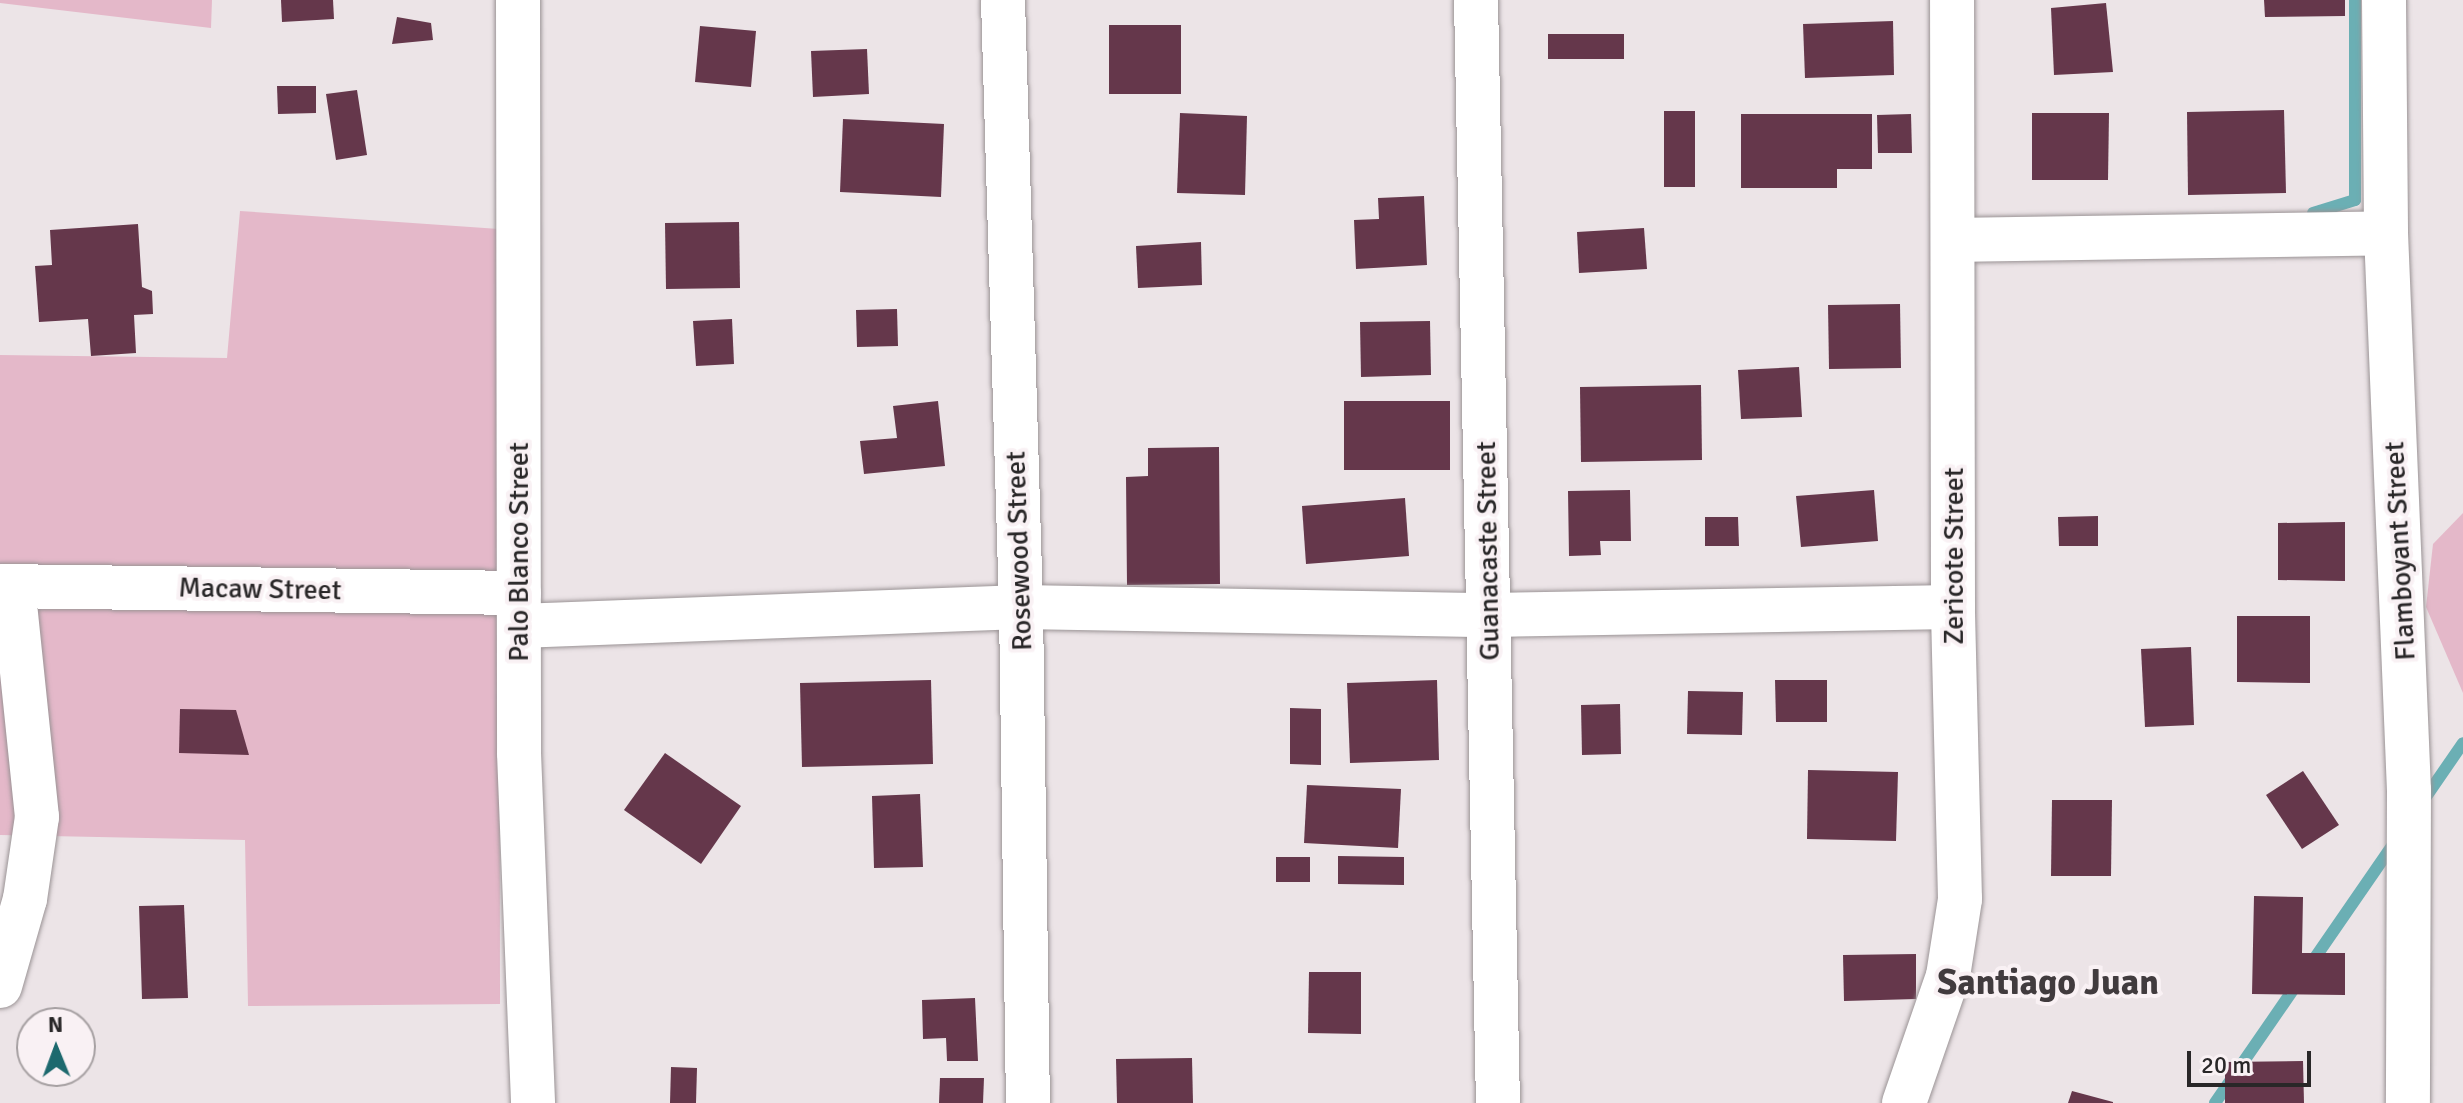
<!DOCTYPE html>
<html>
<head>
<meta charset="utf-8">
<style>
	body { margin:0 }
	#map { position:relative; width:2463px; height:1103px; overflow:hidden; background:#ece4e7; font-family:Signika,sans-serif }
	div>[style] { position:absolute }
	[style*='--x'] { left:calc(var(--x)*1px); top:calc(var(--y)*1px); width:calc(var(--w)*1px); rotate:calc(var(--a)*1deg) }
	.green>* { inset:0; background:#e4b8c9 }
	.stream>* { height:12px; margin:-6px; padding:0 6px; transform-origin:6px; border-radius:6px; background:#6bafb4 }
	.building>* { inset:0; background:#65374b }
	.roads { filter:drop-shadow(0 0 2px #9a9395) drop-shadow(0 0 2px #9a9395) }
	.street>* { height:44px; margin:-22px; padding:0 22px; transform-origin:22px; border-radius:22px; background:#fff }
	.secondary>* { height:44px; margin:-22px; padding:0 22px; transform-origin:22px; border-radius:22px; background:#fff }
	span { translate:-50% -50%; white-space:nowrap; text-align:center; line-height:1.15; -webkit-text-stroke:8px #f9f1f4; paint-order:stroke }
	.street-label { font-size:28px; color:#292728 }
	.district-label { font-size:36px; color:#413b3e; font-weight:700 }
	.north { position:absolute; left:16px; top:1007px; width:80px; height:80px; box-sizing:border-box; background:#f9f1f4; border:2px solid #a6a0a2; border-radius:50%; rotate:359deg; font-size:22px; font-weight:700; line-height:32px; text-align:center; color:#292728 }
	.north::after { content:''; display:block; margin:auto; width:28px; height:36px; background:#1d696e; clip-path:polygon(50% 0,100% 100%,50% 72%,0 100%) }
	.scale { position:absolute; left:2187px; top:1051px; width:124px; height:36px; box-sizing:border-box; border:4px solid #292728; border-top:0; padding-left:10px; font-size:24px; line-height:28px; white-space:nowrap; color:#292728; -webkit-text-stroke:6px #f9f1f4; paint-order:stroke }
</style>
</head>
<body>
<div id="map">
	<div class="green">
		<div style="clip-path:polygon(0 0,212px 0,211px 28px,0 3px)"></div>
		<div style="clip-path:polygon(240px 211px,499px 229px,500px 1004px,248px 1006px,245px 840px,0 835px,0 355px,227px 358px)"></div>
		<div style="clip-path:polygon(2463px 513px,2463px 693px,2426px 607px,2433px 544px)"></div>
	</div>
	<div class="stream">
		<div style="--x:2313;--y:213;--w:44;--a:-17.2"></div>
		<div style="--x:2355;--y:200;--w:200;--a:-90"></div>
		<div style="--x:2423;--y:801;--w:70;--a:-55.4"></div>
		<div style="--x:2310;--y:965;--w:150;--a:-55.4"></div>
		<div style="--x:2215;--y:1103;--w:145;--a:-55.4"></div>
	</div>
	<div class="building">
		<div style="clip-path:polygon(281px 0,333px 0,334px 19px,282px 22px)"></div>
		<div style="clip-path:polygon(2264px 0,2345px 0,2345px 16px,2265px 17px)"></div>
		<div style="clip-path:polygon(2106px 3px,2113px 72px,2054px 75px,2051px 8px)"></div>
		<div style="clip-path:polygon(397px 17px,431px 23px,433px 40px,392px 44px)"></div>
		<div style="clip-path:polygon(1893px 21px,1894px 75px,1805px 78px,1803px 24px)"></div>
		<div style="clip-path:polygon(1109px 25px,1181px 25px,1181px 94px,1109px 94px)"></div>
		<div style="clip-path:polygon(700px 26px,756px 31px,751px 87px,695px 82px)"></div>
		<div style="clip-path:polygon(1548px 34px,1624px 34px,1624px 59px,1548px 59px)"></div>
		<div style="clip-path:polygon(867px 49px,869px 94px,813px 97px,811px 51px)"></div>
		<div style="clip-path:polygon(277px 86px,316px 86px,316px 113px,278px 114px)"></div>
		<div style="clip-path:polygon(357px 90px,367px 155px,336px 160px,326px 94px)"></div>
		<div style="clip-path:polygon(2284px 110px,2286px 193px,2188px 195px,2187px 112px)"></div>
		<div style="clip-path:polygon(1664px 111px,1695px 111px,1695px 187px,1664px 187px)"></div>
		<div style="clip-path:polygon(1180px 113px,1247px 116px,1245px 195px,1177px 193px)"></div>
		<div style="clip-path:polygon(2032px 113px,2109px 113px,2108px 180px,2032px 180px)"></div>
		<div style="clip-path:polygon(1741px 114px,1872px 114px,1872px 169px,1837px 169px,1837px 188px,1741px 188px)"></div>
		<div style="clip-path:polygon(1911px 114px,1912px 153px,1878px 153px,1877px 115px)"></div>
		<div style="clip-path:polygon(843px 119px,944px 124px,941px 197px,840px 192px)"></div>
		<div style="clip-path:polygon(1424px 196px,1427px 265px,1356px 269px,1354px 220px,1379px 219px,1378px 198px)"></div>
		<div style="clip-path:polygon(739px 222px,740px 288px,666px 289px,665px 223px)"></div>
		<div style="clip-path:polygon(138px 224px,142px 287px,152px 291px,153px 314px,134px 315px,136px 353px,91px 356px,88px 319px,39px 322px,35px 266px,52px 265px,50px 230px)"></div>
		<div style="clip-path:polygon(1644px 228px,1647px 269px,1579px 273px,1577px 232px)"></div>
		<div style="clip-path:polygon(1201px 242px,1202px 285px,1138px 288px,1136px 246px)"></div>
		<div style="clip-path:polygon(1900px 304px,1901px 368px,1829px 369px,1828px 305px)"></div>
		<div style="clip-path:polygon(897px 309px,898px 346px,857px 347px,856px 310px)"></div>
		<div style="clip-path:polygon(732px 319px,734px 364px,696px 366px,693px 321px)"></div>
		<div style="clip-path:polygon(1430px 321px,1431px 375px,1361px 377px,1360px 322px)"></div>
		<div style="clip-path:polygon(1799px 367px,1802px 417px,1741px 419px,1738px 370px)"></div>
		<div style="clip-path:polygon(1701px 385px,1702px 460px,1581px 462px,1580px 387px)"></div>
		<div style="clip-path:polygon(938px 401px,945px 466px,864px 474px,860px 441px,897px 438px,893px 406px)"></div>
		<div style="clip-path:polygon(1344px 401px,1450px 401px,1450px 470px,1344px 470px)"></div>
		<div style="clip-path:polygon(1219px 447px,1220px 584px,1127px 585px,1126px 477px,1148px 476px,1148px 448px)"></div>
		<div style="clip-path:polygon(1630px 490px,1631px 541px,1600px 541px,1601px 555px,1569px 556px,1568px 491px)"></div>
		<div style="clip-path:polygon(1874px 490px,1878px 541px,1801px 547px,1796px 496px)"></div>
		<div style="clip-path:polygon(1405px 498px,1409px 556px,1306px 564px,1302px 506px)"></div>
		<div style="clip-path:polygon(2098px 516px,2098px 546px,2059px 546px,2058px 517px)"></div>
		<div style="clip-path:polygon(1705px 517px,1738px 517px,1739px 546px,1705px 546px)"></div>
		<div style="clip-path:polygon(2345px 522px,2345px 581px,2278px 580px,2278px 523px)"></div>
		<div style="clip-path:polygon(2237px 616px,2310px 616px,2310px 683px,2237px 682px)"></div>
		<div style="clip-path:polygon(2191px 647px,2194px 725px,2145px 727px,2141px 649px)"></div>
		<div style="clip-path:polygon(931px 680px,933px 764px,802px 767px,800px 683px)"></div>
		<div style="clip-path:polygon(1437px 680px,1439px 760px,1350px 763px,1347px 683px)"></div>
		<div style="clip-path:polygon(1775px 680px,1827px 680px,1827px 722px,1776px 722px)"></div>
		<div style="clip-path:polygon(1688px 691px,1743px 692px,1742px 735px,1687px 734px)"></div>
		<div style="clip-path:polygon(1620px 704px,1621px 754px,1582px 755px,1581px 705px)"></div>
		<div style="clip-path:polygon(1290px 708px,1321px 709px,1321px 765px,1290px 764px)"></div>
		<div style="clip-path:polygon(180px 709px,236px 710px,249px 755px,179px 753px)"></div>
		<div style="clip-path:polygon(665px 753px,741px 806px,701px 864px,624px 810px)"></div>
		<div style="clip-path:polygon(1808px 770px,1898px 772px,1896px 841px,1807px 839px)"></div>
		<div style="clip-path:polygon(2303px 771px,2339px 825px,2302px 849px,2266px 795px)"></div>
		<div style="clip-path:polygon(1307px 785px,1401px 789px,1398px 848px,1304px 843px)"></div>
		<div style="clip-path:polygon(920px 794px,923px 867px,874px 868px,872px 796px)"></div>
		<div style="clip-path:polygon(2052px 800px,2112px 800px,2111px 876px,2051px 876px)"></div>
		<div style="clip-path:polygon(1338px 856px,1404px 857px,1404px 885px,1338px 884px)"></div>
		<div style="clip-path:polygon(1276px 857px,1310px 857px,1310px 882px,1276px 882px)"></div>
		<div style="clip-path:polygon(2254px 896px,2303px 897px,2302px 953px,2345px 953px,2345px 995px,2252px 994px)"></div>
		<div style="clip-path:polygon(184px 905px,188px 998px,142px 999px,139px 906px)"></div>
		<div style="clip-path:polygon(1916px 954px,1916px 999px,1844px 1001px,1843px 955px)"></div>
		<div style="clip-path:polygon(1309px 972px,1361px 972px,1361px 1034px,1308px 1033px)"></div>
		<div style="clip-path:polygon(975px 998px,978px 1061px,947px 1061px,946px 1038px,923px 1039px,922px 1000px)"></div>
		<div style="clip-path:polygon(1192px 1058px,1193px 1103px,1117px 1103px,1116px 1059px)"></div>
		<div style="clip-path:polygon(2303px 1061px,2304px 1103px,2225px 1103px,2225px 1062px)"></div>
		<div style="clip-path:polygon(671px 1067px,697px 1068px,696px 1103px,670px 1103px)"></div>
		<div style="clip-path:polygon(940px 1078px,984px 1078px,983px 1103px,939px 1103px)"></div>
		<div style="clip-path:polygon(2072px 1091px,2113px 1102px,2113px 1103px,2068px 1103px)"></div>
	</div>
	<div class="roads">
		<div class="street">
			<div style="--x:518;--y:0;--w:753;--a:89.92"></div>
			<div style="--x:519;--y:753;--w:350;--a:87.7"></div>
			<div style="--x:1003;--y:0;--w:607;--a:88.3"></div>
			<div style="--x:1021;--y:607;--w:496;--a:89.2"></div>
			<div style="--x:1476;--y:0;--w:1103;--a:88.86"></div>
			<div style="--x:1956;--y:240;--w:430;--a:-0.9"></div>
			<div style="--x:0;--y:586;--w:519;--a:0.77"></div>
			<div style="--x:519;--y:626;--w:502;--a:-2.17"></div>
			<div style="--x:1021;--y:607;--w:469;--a:1"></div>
			<div style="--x:1490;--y:615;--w:463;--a:-1"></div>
			<div style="--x:0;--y:986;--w:91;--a:-74"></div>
			<div style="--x:25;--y:899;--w:83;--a:-81.7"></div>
			<div style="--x:37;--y:817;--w:232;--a:-95.9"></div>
			<div style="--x:1904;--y:1103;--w:134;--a:-70.9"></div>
			<div style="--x:1948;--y:976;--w:78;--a:-81.1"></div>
			<div style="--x:1960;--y:899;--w:292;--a:-91.4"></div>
			<div style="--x:1953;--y:607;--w:607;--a:-90.09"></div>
		</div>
		<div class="secondary">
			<div style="--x:2384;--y:0;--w:233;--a:89.5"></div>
			<div style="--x:2386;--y:233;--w:557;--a:87.64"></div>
			<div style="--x:2409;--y:790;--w:313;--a:90.2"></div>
		</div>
	</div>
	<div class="street-label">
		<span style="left:1019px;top:551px;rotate:-92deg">Rosewood Street</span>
		<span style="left:1488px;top:551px;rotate:-91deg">Guanacaste Street</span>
		<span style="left:2400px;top:551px;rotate:-93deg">Flamboyant Street</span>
		<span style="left:519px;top:552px;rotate:-90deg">Palo Blanco Street</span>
		<span style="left:1954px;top:556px;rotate:-90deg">Zericote Street</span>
		<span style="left:260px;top:589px;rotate:1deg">Macaw Street</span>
	</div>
	<div class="district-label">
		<span style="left:2048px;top:983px">Santiago Juan</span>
	</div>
	<div class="north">N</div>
	<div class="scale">20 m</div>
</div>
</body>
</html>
